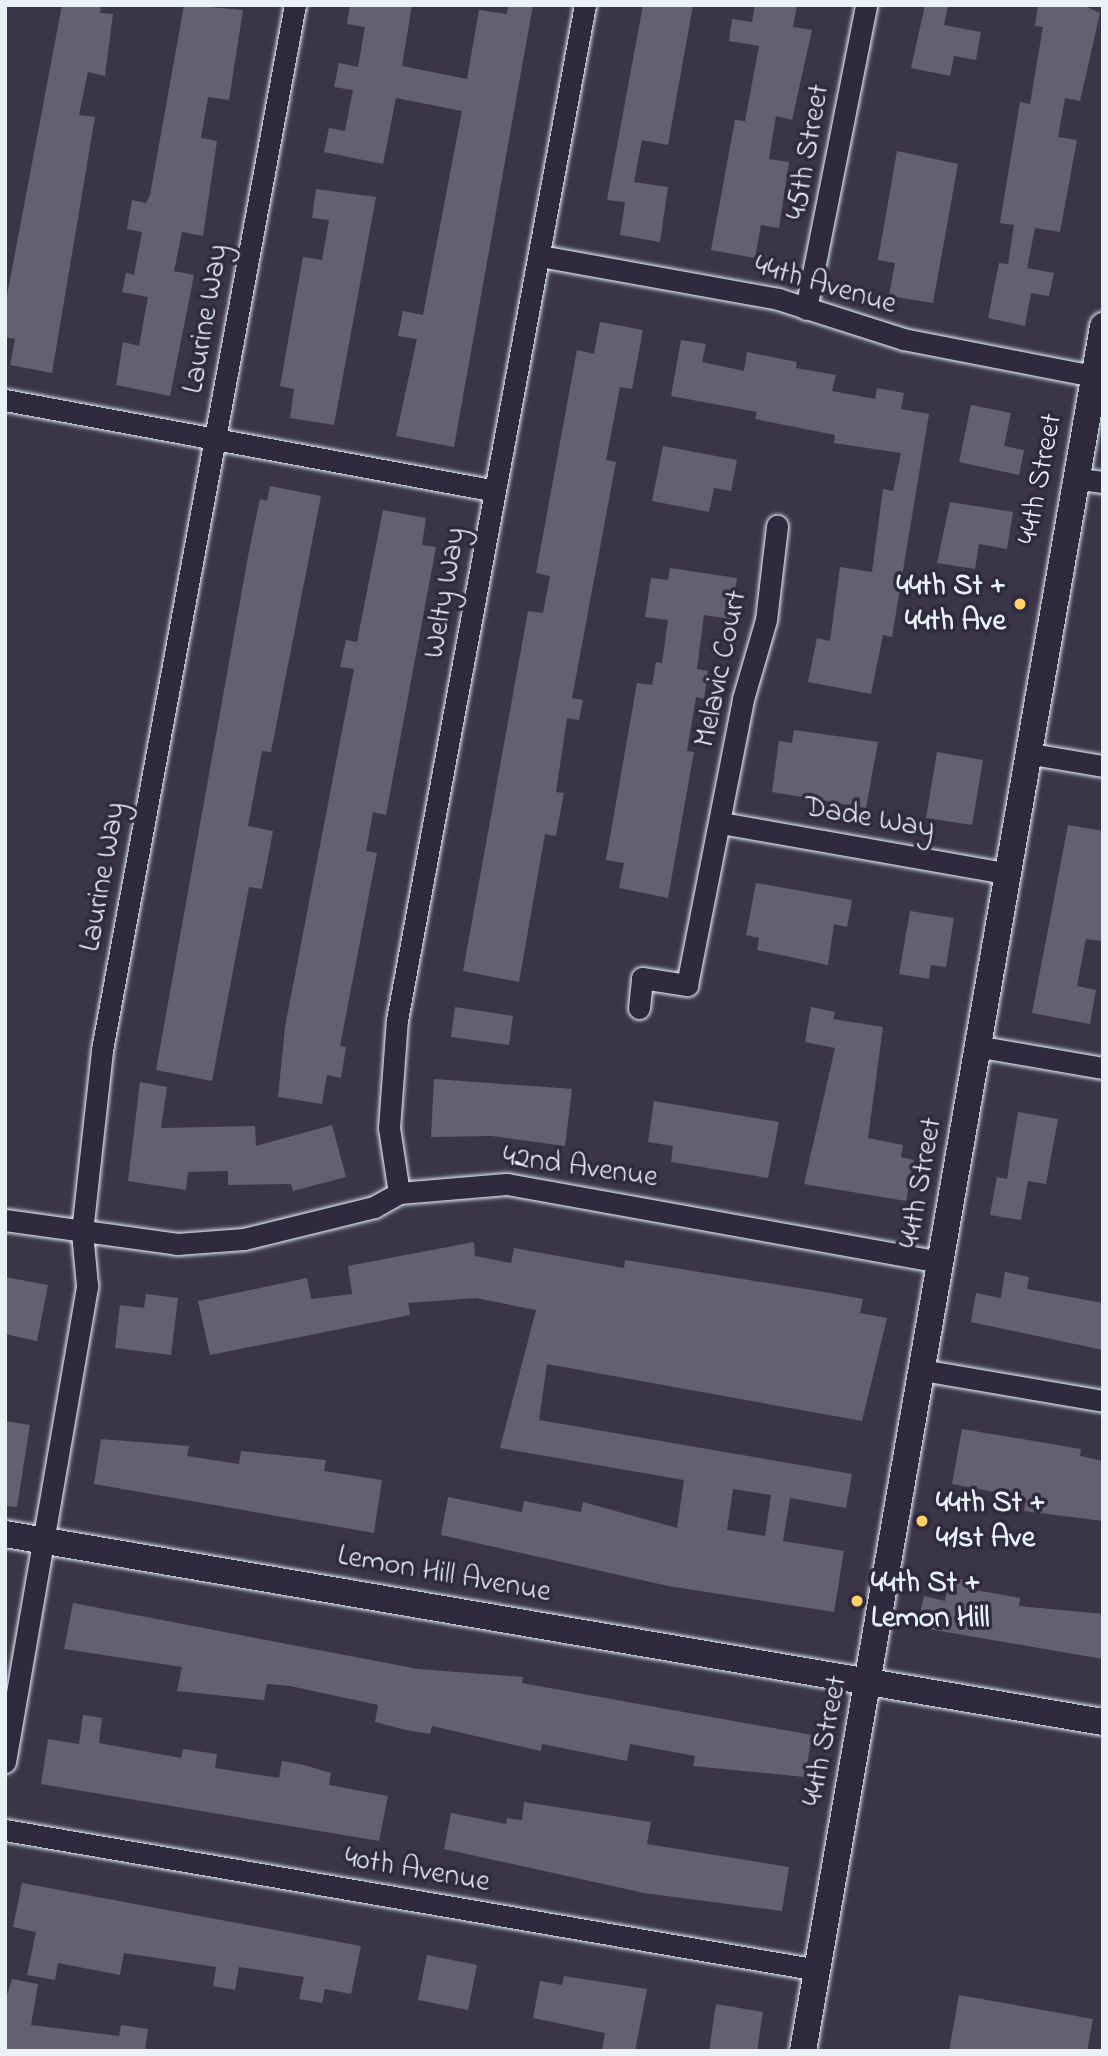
<!DOCTYPE html>
<html>
<head>
<meta charset="utf-8">
<style>
	body { margin:0 }
	#map { position:relative; width:1108px; height:2056px; overflow:hidden; background:#3a3648; font-family:"Indie Flower",sans-serif }
	div>[style] { position:absolute }
	[style*='--x'] { left:calc(var(--x)*1px); top:calc(var(--y)*1px); width:calc(var(--w)*1px); rotate:calc(var(--a)*1deg) }
	.building>* { inset:0; background:#636171 }
	.roads { filter:drop-shadow(0 0 2px #e8f1f8) drop-shadow(0 0 2px #e8f1f8) }
	.minor>* { height:21px; margin:-10.5px; padding:0 10.5px; transform-origin:10.5px; border-radius:10.5px; background:#2f2a3d }
	.tertiary>* { height:26px; margin:-13px; padding:0 13px; transform-origin:13px; border-radius:13px; background:#2f2a3d }
	.dots>* { width:19px; height:19px; translate:-50% -50%; box-sizing:border-box; border:4px solid #2f2a3d; border-radius:50% }
	span { translate:-50% -50%; white-space:nowrap; text-align:center; line-height:1.15; -webkit-text-stroke:7px #2f2a3d; paint-order:stroke }
	.street-label { font-size:30px; color:#e8f1f8 }
	.poi-label { font-size:30px; color:#e8f1f8; font-weight:700 }
	.right { translate:-100% -50%; text-align:right }
	.left { translate:0 -50%; text-align:left }
	.frame { position:absolute; inset:0; border:7px solid #e8f1f8; pointer-events:none }
</style>
</head>
<body>
<div id="map">
	<div class="building">
		<div style="clip-path:polygon(62px 5px,101px 5px,100px 13px,113px 14px,105px 76px,88px 72px,79px 115px,95px 117px,52px 373px,10px 365px,15px 339px,5px 337px,5px 306px)"></div>
		<div style="clip-path:polygon(184px 5px,243px 10px,229px 100px,208px 97px,201px 138px,217px 141px,203px 236px,182px 232px,174px 271px,194px 275px,170px 396px,116px 385px,123px 342px,139px 346px,148px 297px,122px 292px,126px 273px,134px 275px,142px 232px,127px 229px,132px 200px,146px 203px,150px 195px)"></div>
		<div style="clip-path:polygon(350px 5px,412px 5px,402px 66px,467px 79px,479px 10px,507px 14px,508px 5px,533px 5px,454px 447px,396px 436px,417px 339px,398px 336px,403px 311px,423px 315px,462px 111px,396px 98px,383px 164px,324px 152px,329px 128px,345px 131px,353px 90px,334px 87px,339px 63px,358px 67px,365px 27px,347px 24px)"></div>
		<div style="clip-path:polygon(643px 5px,693px 5px,668px 145px,642px 140px,634px 182px,668px 187px,660px 242px,620px 235px,625px 202px,607px 200px)"></div>
		<div style="clip-path:polygon(755px 5px,797px 5px,793px 27px,812px 30px,792px 120px,776px 116px,769px 159px,789px 162px,779px 228px,761px 225px,755px 258px,711px 250px,735px 120px,745px 121px,759px 46px,729px 41px,732px 19px,752px 22px)"></div>
		<div style="clip-path:polygon(925px 5px,948px 5px,944px 25px,981px 32px,976px 60px,954px 56px,950px 76px,911px 68px)"></div>
		<div style="clip-path:polygon(1038px 5px,1083px 5px,1100px 13px,1080px 101px,1065px 98px,1058px 137px,1077px 140px,1060px 232px,1035px 228px,1027px 268px,1054px 273px,1049px 296px,1031px 293px,1025px 326px,988px 318px,999px 263px,1008px 264px,1014px 225px,1000px 223px,1020px 102px,1030px 104px,1043px 27px,1035px 26px)"></div>
		<div style="clip-path:polygon(897px 151px,958px 164px,933px 303px,889px 296px,895px 263px,878px 260px)"></div>
		<div style="clip-path:polygon(316px 189px,376px 197px,334px 425px,290px 418px,294px 389px,280px 386px,303px 257px,322px 260px,329px 220px,312px 218px)"></div>
		<div style="clip-path:polygon(600px 322px,643px 330px,632px 389px,620px 387px,606px 460px,616px 462px,572px 698px,583px 700px,579px 720px,567px 718px,556px 792px,564px 793px,556px 836px,545px 834px,519px 982px,463px 971px,528px 611px,543px 613px,550px 576px,536px 573px,577px 350px,594px 354px)"></div>
		<div style="clip-path:polygon(681px 340px,706px 344px,702px 362px,744px 371px,747px 352px,797px 362px,796px 368px,836px 375px,832px 391px,875px 399px,877px 388px,904px 393px,901px 409px,929px 414px,892px 637px,883px 635px,871px 694px,808px 682px,817px 638px,830px 641px,840px 567px,872px 572px,883px 489px,893px 491px,901px 453px,834px 443px,835px 435px,755px 419px,757px 412px,671px 396px)"></div>
		<div style="clip-path:polygon(971px 405px,1011px 413px,1004px 446px,1024px 450px,1019px 475px,959px 462px)"></div>
		<div style="clip-path:polygon(663px 446px,737px 460px,731px 491px,714px 488px,709px 512px,652px 501px)"></div>
		<div style="clip-path:polygon(270px 486px,321px 496px,271px 752px,262px 751px,248px 826px,273px 831px,262px 889px,249px 887px,212px 1081px,156px 1070px,249px 551px,260px 499px,267px 501px)"></div>
		<div style="clip-path:polygon(950px 502px,1013px 512px,1007px 549px,979px 544px,975px 569px,937px 563px)"></div>
		<div style="clip-path:polygon(383px 510px,426px 518px,422px 545px,436px 547px,386px 815px,373px 812px,366px 851px,377px 853px,340px 1046px,346px 1047px,341px 1078px,327px 1075px,322px 1104px,278px 1097px,285px 1027px,354px 669px,340px 667px,346px 640px,357px 642px)"></div>
		<div style="clip-path:polygon(670px 568px,737px 578px,731px 619px,704px 615px,697px 669px,708px 671px,704px 699px,696px 697px,687px 751px,694px 752px,668px 898px,619px 888px,624px 863px,606px 860px,637px 683px,652px 685px,656px 662px,662px 663px,668px 620px,645px 617px,651px 578px,668px 580px)"></div>
		<div style="clip-path:polygon(794px 730px,878px 742px,866px 808px,772px 792px,779px 741px,792px 743px)"></div>
		<div style="clip-path:polygon(937px 752px,983px 760px,972px 825px,926px 818px)"></div>
		<div style="clip-path:polygon(1068px 825px,1103px 831px,1103px 930px,1101px 941px,1086px 939px,1077px 986px,1096px 990px,1090px 1024px,1032px 1013px)"></div>
		<div style="clip-path:polygon(756px 883px,852px 900px,847px 927px,834px 924px,828px 965px,757px 950px,759px 938px,746px 935px)"></div>
		<div style="clip-path:polygon(910px 911px,954px 918px,946px 967px,931px 965px,929px 979px,899px 974px)"></div>
		<div style="clip-path:polygon(455px 1007px,513px 1016px,509px 1045px,451px 1037px)"></div>
		<div style="clip-path:polygon(811px 1007px,835px 1012px,833px 1019px,883px 1027px,868px 1138px,903px 1145px,901px 1157px,914px 1160px,906px 1201px,804px 1184px,835px 1048px,805px 1042px)"></div>
		<div style="clip-path:polygon(434px 1079px,572px 1089px,565px 1146px,492px 1136px,431px 1137px)"></div>
		<div style="clip-path:polygon(140px 1082px,167px 1087px,161px 1128px,255px 1126px,256px 1146px,332px 1125px,346px 1177px,293px 1191px,291px 1184px,228px 1185px,228px 1171px,188px 1172px,186px 1190px,128px 1181px)"></div>
		<div style="clip-path:polygon(654px 1101px,779px 1122px,768px 1178px,671px 1162px,673px 1146px,648px 1142px)"></div>
		<div style="clip-path:polygon(1018px 1112px,1058px 1119px,1046px 1184px,1028px 1181px,1021px 1220px,990px 1215px,997px 1177px,1007px 1179px)"></div>
		<div style="clip-path:polygon(evenodd,474px 1242px,475px 1256px,511px 1263px,514px 1248px,624px 1268px,625px 1260px,830px 1293px,863px 1299px,860px 1313px,887px 1318px,862px 1421px,547px 1364px,539px 1420px,852px 1474px,846px 1508px,790px 1498px,783px 1541px,844px 1551px,834px 1612px,668px 1586px,441px 1535px,448px 1497px,522px 1512px,524px 1501px,581px 1512px,583px 1502px,677px 1528px,684px 1480px,500px 1448px,536px 1310px,476px 1298px,408px 1303px,410px 1315px,210px 1355px,198px 1301px,307px 1278px,311px 1299px,352px 1294px,348px 1266px,474px 1242px,733px 1489px,771px 1495px,765px 1536px,727px 1530px,733px 1489px)"></div>
		<div style="clip-path:polygon(1005px 1272px,1029px 1277px,1027px 1289px,1103px 1303px,1103px 1350px,971px 1322px,976px 1293px,1001px 1298px)"></div>
		<div style="clip-path:polygon(5px 1277px,48px 1285px,37px 1341px,5px 1334px)"></div>
		<div style="clip-path:polygon(146px 1294px,178px 1298px,171px 1355px,115px 1348px,120px 1305px,144px 1308px)"></div>
		<div style="clip-path:polygon(5px 1421px,30px 1425px,17px 1507px,5px 1506px)"></div>
		<div style="clip-path:polygon(962px 1429px,1081px 1449px,1080px 1456px,1103px 1461px,1103px 1521px,1024px 1511px,1026px 1498px,952px 1484px)"></div>
		<div style="clip-path:polygon(101px 1439px,189px 1446px,187px 1456px,239px 1464px,241px 1451px,326px 1460px,324px 1471px,382px 1480px,374px 1533px,94px 1484px)"></div>
		<div style="clip-path:polygon(950px 1577px,972px 1582px,970px 1589px,1020px 1598px,1019px 1606px,1103px 1614px,1103px 1659px,917px 1627px,924px 1596px,945px 1601px)"></div>
		<div style="clip-path:polygon(73px 1603px,418px 1669px,523px 1677px,522px 1683px,812px 1735px,805px 1777px,693px 1766px,695px 1756px,630px 1744px,627px 1761px,542px 1744px,541px 1751px,432px 1726px,430px 1734px,406px 1730px,375px 1722px,378px 1705px,290px 1686px,267px 1684px,264px 1700px,177px 1691px,182px 1667px,64px 1649px)"></div>
		<div style="clip-path:polygon(83px 1715px,102px 1718px,99px 1743px,181px 1758px,183px 1749px,217px 1754px,215px 1768px,279px 1778px,282px 1761px,304px 1765px,331px 1773px,329px 1785px,388px 1796px,379px 1841px,41px 1784px,48px 1739px,79px 1744px)"></div>
		<div style="clip-path:polygon(524px 1802px,651px 1822px,647px 1844px,789px 1867px,782px 1911px,644px 1893px,444px 1849px,451px 1813px,506px 1824px,507px 1818px,522px 1820px)"></div>
		<div style="clip-path:polygon(22px 1883px,361px 1946px,351px 1994px,325px 1989px,322px 2003px,299px 1999px,304px 1977px,239px 1967px,235px 1990px,213px 1986px,216px 1967px,124px 1953px,120px 1975px,58px 1963px,55px 1980px,27px 1975px,36px 1932px,13px 1927px)"></div>
		<div style="clip-path:polygon(427px 1955px,477px 1965px,468px 2010px,418px 2000px)"></div>
		<div style="clip-path:polygon(564px 1976px,647px 1989px,635px 2051px,602px 2051px,605px 2033px,533px 2018px,540px 1981px,562px 1985px)"></div>
		<div style="clip-path:polygon(12px 1979px,38px 1984px,31px 2025px,119px 2036px,121px 2025px,148px 2029px,145px 2051px,5px 2051px,5px 2001px)"></div>
		<div style="clip-path:polygon(959px 1995px,1093px 2019px,1087px 2051px,949px 2051px)"></div>
		<div style="clip-path:polygon(716px 2004px,763px 2012px,757px 2051px,709px 2051px)"></div>
	</div>
	<div class="roads">
		<div class="minor">
			<div style="--x:540;--y:256;--w:242;--a:10.2"></div>
			<div style="--x:778;--y:299;--w:131;--a:17.7"></div>
			<div style="--x:903;--y:339;--w:195;--a:11"></div>
			<div style="--x:806;--y:309;--w:310;--a:-78.8"></div>
			<div style="--x:5;--y:400;--w:498;--a:10.5"></div>
			<div style="--x:1074;--y:478;--w:29;--a:8"></div>
			<div style="--x:1026;--y:753;--w:78;--a:9.6"></div>
			<div style="--x:721;--y:823;--w:289;--a:10"></div>
			<div style="--x:639;--y:1008;--w:30;--a:-84"></div>
			<div style="--x:642;--y:978;--w:46;--a:8.8"></div>
			<div style="--x:687;--y:985;--w:291;--a:-78.9"></div>
			<div style="--x:743;--y:699;--w:82;--a:-73.8"></div>
			<div style="--x:766;--y:620;--w:95;--a:-83.3"></div>
			<div style="--x:981;--y:1047;--w:124;--a:9.8"></div>
			<div style="--x:399;--y:1193;--w:66;--a:-98.7"></div>
			<div style="--x:389;--y:1128;--w:108;--a:-85.8"></div>
			<div style="--x:397;--y:1020;--w:1032;--a:-79.51"></div>
			<div style="--x:5;--y:1220;--w:174;--a:7.9"></div>
			<div style="--x:177;--y:1244;--w:67;--a:-4.3"></div>
			<div style="--x:244;--y:1239;--w:134;--a:-13.8"></div>
			<div style="--x:374;--y:1207;--w:29;--a:-29"></div>
			<div style="--x:399;--y:1193;--w:108;--a:-4.8"></div>
			<div style="--x:507;--y:1184;--w:441;--a:10.2"></div>
			<div style="--x:922;--y:1370;--w:184;--a:9.7"></div>
			<div style="--x:5;--y:1762;--w:484;--a:-80.2"></div>
			<div style="--x:87;--y:1285;--w:53;--a:-95.4"></div>
			<div style="--x:82;--y:1232;--w:183;--a:-83.7"></div>
			<div style="--x:102;--y:1050;--w:1063;--a:-79.54"></div>
			<div style="--x:5;--y:1830;--w:825;--a:9.77"></div>
		</div>
		<div class="tertiary">
			<div style="--x:5;--y:1534;--w:1114;--a:9.72"></div>
			<div style="--x:803;--y:2051;--w:1751;--a:-80.13"></div>
		</div>
	</div>
	<div class="dots">
		<div style="left:1020px;top:604px;background:#ffd166"></div>
		<div style="left:922px;top:1521px;background:#ffd166"></div>
		<div style="left:857px;top:1601px;background:#ffd166"></div>
	</div>
	<div class="street-label">
		<span style="left:809px;top:152px;rotate:-80deg">45th Street</span>
		<span style="left:825px;top:286px;rotate:16deg">44th Avenue</span>
		<span style="left:207px;top:319px;rotate:-80deg">Laurine Way</span>
		<span style="left:1041px;top:479px;rotate:-79deg">44th Street</span>
		<span style="left:446px;top:593px;rotate:-80deg">Welty Way</span>
		<span style="left:722px;top:669px;rotate:-78deg">Melavic Court</span>
		<span style="left:869px;top:819px;rotate:10deg">Dade Way</span>
		<span style="left:104px;top:877px;rotate:-80deg">Laurine Way</span>
		<span style="left:580px;top:1168px;rotate:8deg">42nd Avenue</span>
		<span style="left:922px;top:1183px;rotate:-80deg">44th Street</span>
		<span style="left:444px;top:1575px;rotate:10deg">Lemon Hill Avenue</span>
		<span style="left:826px;top:1741px;rotate:-79deg">44th Street</span>
		<span style="left:417px;top:1871px;rotate:10deg">40th Avenue</span>
	</div>
	<div class="poi-label">
		<span class="right" style="left:1006px;top:604px">44th St +<br>44th Ave</span>
		<span class="left" style="left:936px;top:1521px">44th St +<br>41st Ave</span>
		<span class="left" style="left:871px;top:1601px">44th St +<br>Lemon Hill</span>
	</div>
	<div class="frame"></div>
</div>
</body>
</html>
